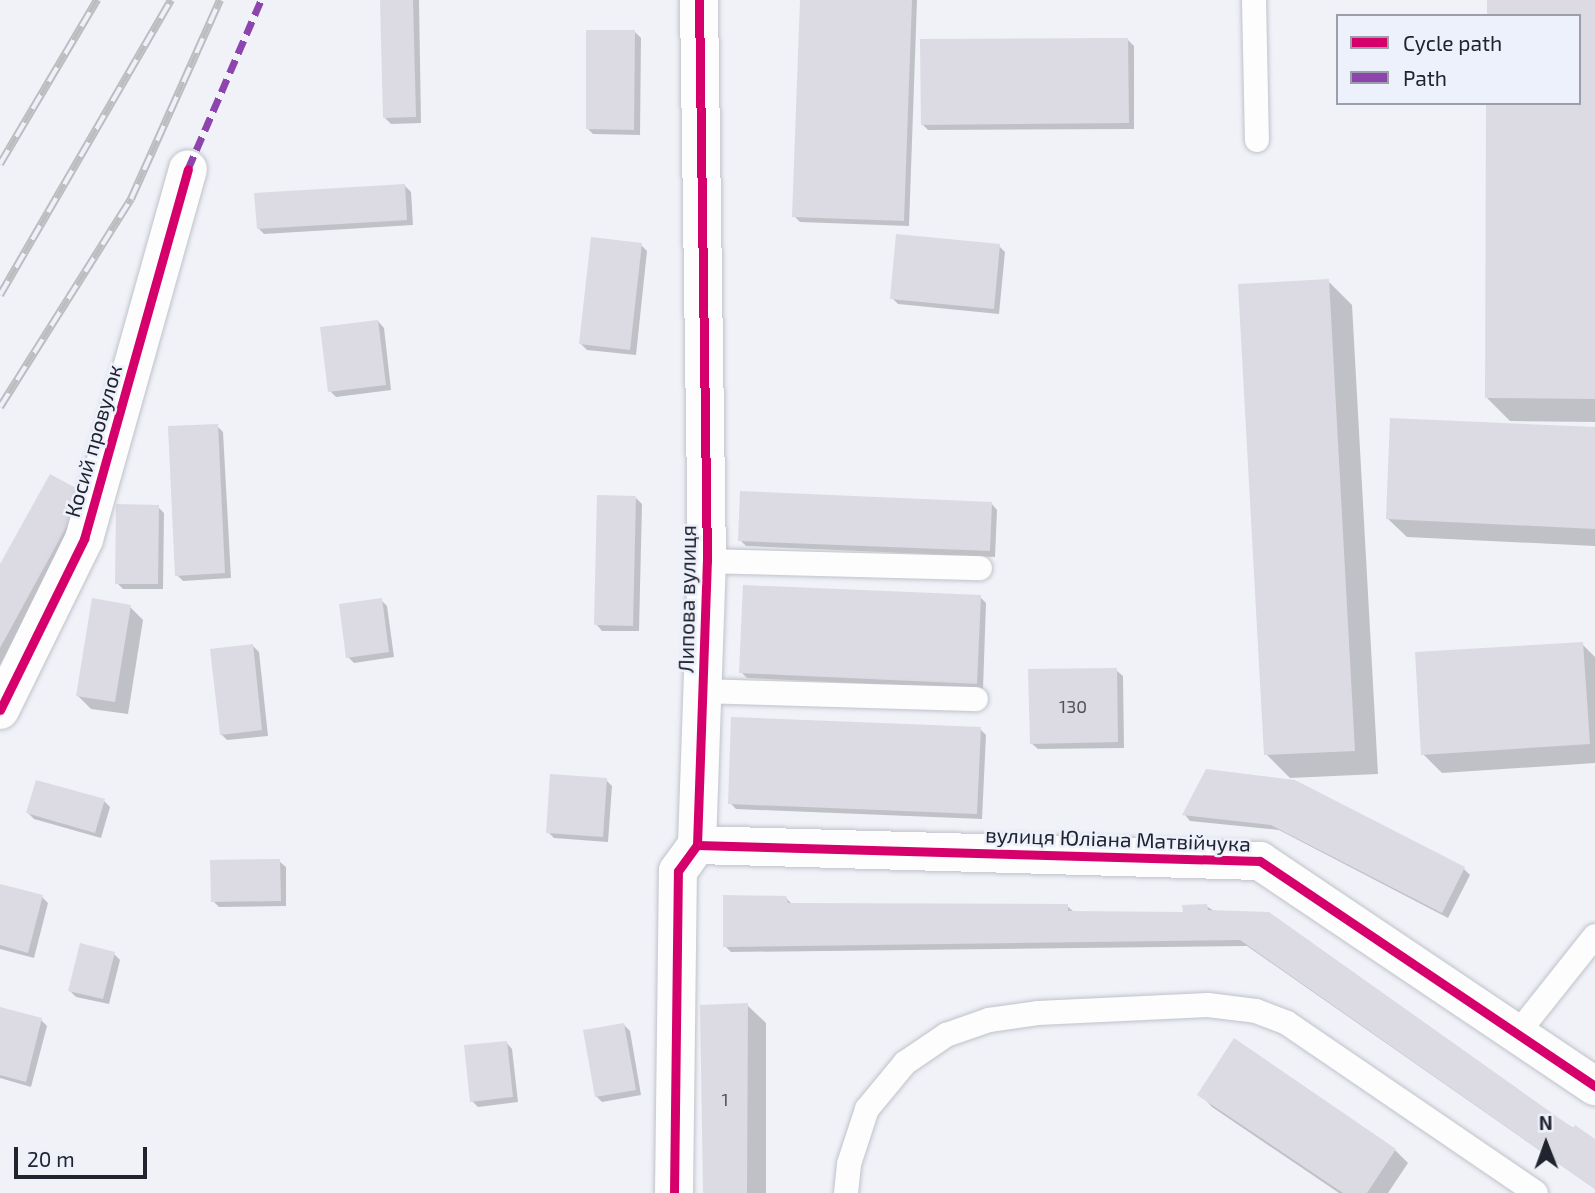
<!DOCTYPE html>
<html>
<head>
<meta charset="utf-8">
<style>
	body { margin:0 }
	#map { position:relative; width:1595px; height:1193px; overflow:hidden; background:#f0f2f8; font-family:"Exo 2",sans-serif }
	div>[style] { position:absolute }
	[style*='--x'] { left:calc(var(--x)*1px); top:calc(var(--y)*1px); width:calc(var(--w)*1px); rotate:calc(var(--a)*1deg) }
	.shadow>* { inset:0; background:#0003 }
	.building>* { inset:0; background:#dcdae2 }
	.roads { filter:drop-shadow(0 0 2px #c0c2ca) drop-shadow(0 0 2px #c0c2ca) }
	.lane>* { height:24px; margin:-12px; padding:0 12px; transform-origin:12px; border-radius:12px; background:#fdfdfe }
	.street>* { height:38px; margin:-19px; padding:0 19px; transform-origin:19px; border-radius:19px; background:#fdfdfe }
	.rail>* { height:8px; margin-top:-4px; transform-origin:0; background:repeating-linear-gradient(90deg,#edf1fc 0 16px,#bdbdbf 0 32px); box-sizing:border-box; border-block:2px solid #bdbdbf }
	.quiet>* { height:7px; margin-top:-3.5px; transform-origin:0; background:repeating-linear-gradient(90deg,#8e44ad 0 14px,transparent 0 21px) }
	.cycleway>* { height:9px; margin:-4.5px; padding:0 4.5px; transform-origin:4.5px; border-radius:4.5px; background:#d6006c }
	span { translate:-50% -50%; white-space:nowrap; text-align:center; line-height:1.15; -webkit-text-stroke:5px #edf1fc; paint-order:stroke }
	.number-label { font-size:18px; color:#52535d }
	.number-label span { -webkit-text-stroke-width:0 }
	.street-label { font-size:21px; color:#21232e }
	.legend { position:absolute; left:1336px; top:14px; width:245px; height:91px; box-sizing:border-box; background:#edf1fc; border:2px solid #9b9faa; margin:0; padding:9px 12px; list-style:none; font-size:21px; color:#21232e }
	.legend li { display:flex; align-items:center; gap:14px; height:35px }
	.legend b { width:35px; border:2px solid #9b9faa }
	.north { position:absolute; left:1511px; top:1109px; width:70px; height:70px; -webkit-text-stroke:5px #edf1fc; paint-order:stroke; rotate:359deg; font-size:19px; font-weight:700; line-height:28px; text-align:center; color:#21232e }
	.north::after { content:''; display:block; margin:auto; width:24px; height:32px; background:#21232e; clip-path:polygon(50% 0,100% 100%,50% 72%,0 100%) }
	.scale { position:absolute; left:14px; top:1147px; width:133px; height:32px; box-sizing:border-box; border:4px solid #21232e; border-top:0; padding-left:9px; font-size:21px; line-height:24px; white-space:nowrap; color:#21232e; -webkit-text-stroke:5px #edf1fc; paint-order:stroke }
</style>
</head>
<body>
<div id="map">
	<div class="shadow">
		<div style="clip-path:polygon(382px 0,419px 0,421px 123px,391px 124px,385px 118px)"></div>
		<div style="clip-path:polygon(802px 0,917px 0,909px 226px,800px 222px,794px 216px)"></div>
		<div style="clip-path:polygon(1489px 0,1595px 0,1595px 422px,1510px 421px,1486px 397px,1579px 103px,1579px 16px)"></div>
		<div style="clip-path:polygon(635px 32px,641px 38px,640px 135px,593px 134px,587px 128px)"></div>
		<div style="clip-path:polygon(1128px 40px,1134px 46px,1134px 129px,928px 130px,922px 124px)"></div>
		<div style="clip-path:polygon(405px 186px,411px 192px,413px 225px,264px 234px,258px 228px)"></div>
		<div style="clip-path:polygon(641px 245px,647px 251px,636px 355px,587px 350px,581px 344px)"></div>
		<div style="clip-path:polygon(999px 246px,1005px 252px,999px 314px,898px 304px,892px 298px)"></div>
		<div style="clip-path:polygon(1328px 281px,1352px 305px,1378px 774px,1290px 778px,1266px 754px)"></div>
		<div style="clip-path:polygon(378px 321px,384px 328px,391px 390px,336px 397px,330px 391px)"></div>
		<div style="clip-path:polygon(217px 426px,223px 432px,231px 578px,183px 581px,177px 575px)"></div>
		<div style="clip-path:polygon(1595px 429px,1595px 546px,1407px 537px,1388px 519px)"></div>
		<div style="clip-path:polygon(636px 498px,642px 504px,639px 631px,602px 631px,596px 624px)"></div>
		<div style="clip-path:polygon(90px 501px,0 665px,0 568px)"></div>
		<div style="clip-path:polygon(991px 503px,997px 510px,995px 557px,746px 546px,740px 540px)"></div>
		<div style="clip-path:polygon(158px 507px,164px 513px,163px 589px,123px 589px,117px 583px)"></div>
		<div style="clip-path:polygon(980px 597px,986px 603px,983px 689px,747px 678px,741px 672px)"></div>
		<div style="clip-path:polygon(381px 600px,387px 606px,394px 657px,354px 663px,348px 657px)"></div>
		<div style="clip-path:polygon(130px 607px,143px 620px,128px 714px,91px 709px,78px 696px)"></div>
		<div style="clip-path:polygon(1582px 644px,1595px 657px,1595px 763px,1442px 773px,1423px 754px)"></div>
		<div style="clip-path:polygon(253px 646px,259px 652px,268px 736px,227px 740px,221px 734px)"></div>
		<div style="clip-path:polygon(1116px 670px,1123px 676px,1124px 748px,1038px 749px,1031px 743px)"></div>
		<div style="clip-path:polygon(980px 729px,986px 735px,982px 819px,736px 809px,730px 803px)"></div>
		<div style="clip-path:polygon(1207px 771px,1464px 869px,1470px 875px,1448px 918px,1279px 830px,1190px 821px,1185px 815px)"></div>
		<div style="clip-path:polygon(606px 780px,612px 786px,608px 842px,554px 838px,548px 832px)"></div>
		<div style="clip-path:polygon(104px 801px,110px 807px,101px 838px,34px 819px,28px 813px)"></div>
		<div style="clip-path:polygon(279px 861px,286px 867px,286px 906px,219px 907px,213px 901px)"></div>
		<div style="clip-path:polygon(0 886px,42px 897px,48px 903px,34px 958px,0 949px)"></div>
		<div style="clip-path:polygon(785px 897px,792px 904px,1067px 906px,1074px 912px,1185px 913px,1206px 906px,1595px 1141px,1595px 1189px,1247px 946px,731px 952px,725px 946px)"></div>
		<div style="clip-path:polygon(114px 954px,120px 960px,109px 1004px,76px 997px,70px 991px)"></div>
		<div style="clip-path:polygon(747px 1005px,766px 1023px,766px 1193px,705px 1193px)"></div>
		<div style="clip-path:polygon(0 1009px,41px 1020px,47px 1026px,31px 1087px,0 1078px)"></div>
		<div style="clip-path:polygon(624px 1025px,630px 1031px,641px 1095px,602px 1102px,596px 1096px)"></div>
		<div style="clip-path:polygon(1234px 1041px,1395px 1150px,1408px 1163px,1388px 1193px,1339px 1193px,1212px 1107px,1200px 1094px)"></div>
		<div style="clip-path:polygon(506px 1042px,512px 1049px,518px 1102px,478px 1107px,472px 1101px)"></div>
	</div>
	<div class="building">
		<div style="clip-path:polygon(380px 0,413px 0,416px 117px,383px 118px)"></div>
		<div style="clip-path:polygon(800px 0,912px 0,904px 221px,792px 217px)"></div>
		<div style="clip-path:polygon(1487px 0,1595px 0,1595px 399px,1485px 398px,1486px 103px,1579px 103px,1579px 16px,1487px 16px)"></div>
		<div style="clip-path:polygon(586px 30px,635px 30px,634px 130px,586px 129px)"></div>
		<div style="clip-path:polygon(1128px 38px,1129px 123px,921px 125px,920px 39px)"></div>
		<div style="clip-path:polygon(405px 184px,407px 220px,257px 229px,254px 193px)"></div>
		<div style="clip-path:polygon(896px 234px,1000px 244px,994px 309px,890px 299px)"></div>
		<div style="clip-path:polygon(591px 237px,642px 243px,630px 350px,579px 344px)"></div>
		<div style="clip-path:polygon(1329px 279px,1355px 751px,1264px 755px,1238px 284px)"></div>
		<div style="clip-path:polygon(378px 320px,386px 385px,328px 392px,320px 327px)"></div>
		<div style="clip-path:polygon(1390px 418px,1595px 427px,1595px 529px,1386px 519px)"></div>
		<div style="clip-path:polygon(218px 424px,225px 573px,175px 576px,168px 426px)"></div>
		<div style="clip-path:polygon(50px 474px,85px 493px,0 648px,0 564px)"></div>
		<div style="clip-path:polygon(740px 491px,992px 502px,990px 551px,738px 541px)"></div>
		<div style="clip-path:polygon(597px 495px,636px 496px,633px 626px,594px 625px)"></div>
		<div style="clip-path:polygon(116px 504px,159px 505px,158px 584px,115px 584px)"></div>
		<div style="clip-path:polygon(743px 585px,981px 595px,977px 684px,739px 673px)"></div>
		<div style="clip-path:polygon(92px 598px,131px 605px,115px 702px,76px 696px)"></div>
		<div style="clip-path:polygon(382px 598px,389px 652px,346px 658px,339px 604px)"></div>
		<div style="clip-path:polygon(1583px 642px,1590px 744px,1421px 755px,1415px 652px)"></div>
		<div style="clip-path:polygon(253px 644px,262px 730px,220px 735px,210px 649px)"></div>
		<div style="clip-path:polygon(1117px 668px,1118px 742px,1030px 744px,1028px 669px)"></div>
		<div style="clip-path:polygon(731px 717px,981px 727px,977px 814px,728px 804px)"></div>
		<div style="clip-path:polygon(1206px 769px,1295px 780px,1465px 867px,1442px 913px,1271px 825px,1182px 815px)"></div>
		<div style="clip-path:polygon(550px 774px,607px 778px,603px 837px,546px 833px)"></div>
		<div style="clip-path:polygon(36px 780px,105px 799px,95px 833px,26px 813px)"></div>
		<div style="clip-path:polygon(280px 859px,281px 901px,211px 902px,210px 860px)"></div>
		<div style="clip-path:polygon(0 884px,43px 895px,28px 953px,0 945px)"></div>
		<div style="clip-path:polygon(723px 895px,786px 896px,788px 903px,1068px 904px,1068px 911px,1183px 912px,1182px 905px,1207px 904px,1208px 910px,1269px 912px,1573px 1128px,1575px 1125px,1595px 1139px,1595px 1189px,1240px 940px,723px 947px)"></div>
		<div style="clip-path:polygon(80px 943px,115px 952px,103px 999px,68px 991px)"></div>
		<div style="clip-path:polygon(748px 1003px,747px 1193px,703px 1193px,700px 1005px)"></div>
		<div style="clip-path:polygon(0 1007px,42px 1018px,26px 1082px,0 1075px)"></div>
		<div style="clip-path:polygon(624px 1023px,636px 1090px,595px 1097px,583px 1030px)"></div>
		<div style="clip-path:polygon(1234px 1038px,1396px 1149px,1367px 1193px,1343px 1193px,1197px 1095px)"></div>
		<div style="clip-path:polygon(507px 1041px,513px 1097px,470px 1102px,464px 1045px)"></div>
	</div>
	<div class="roads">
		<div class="lane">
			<div style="--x:1254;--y:0;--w:140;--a:88.8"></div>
			<div style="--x:707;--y:561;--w:273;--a:1.5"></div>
			<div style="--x:703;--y:691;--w:273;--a:1.7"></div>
			<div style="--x:1517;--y:1034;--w:125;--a:-51.5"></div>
			<div style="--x:846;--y:1193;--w:29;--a:-84"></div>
			<div style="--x:849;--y:1164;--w:58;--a:-71.9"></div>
			<div style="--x:867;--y:1109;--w:60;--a:-50.4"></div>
			<div style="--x:905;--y:1063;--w:50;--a:-34.3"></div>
			<div style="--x:946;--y:1035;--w:46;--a:-19.2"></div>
			<div style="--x:989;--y:1020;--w:49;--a:-8.1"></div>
			<div style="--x:1038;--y:1013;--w:170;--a:-2.7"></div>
			<div style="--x:1208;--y:1005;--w:48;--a:7.1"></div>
			<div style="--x:1256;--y:1011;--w:33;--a:21"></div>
			<div style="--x:1287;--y:1023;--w:301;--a:34.3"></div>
		</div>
		<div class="street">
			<div style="--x:0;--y:710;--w:191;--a:-63.8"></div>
			<div style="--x:84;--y:539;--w:384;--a:-74.3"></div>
			<div style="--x:697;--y:845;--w:563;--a:1.63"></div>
			<div style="--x:1260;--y:861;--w:404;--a:33.9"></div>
			<div style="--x:674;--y:1193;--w:322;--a:-89.3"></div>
			<div style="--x:678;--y:871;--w:32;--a:-54"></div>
			<div style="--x:697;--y:845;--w:284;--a:-88"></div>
			<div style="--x:707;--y:561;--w:561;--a:-90.82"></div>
		</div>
	</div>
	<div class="rail">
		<div style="--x:0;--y:164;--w:191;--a:-59.4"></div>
		<div style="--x:0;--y:295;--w:341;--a:-59.9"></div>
		<div style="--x:0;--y:407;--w:246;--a:-57.8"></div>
		<div style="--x:131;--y:199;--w:218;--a:-65.9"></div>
	</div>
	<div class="quiet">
		<div style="--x:188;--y:169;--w:184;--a:-66.6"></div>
	</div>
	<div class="cycleway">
		<div style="--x:0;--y:710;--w:191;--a:-63.8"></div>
		<div style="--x:84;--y:539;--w:384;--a:-74.3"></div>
		<div style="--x:697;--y:845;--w:563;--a:1.63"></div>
		<div style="--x:1260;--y:861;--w:404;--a:33.9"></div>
		<div style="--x:674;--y:1193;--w:322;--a:-89.3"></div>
		<div style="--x:678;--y:871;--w:32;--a:-54"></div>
		<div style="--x:697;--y:845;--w:284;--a:-88"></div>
		<div style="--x:707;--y:561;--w:561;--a:-90.82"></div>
	</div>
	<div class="number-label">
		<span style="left:1073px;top:706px">130</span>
		<span style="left:725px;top:1099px">1</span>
	</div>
	<div class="street-label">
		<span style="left:93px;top:441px;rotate:-74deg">Косий провулок</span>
		<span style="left:687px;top:599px;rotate:-89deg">Липова вулиця</span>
		<span style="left:1118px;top:839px;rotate:2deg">вулиця Юліана Матвійчука</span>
	</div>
	<ul class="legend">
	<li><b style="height:9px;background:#d6006c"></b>Cycle path</li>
	<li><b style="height:9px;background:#8e44ad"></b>Path</li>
	</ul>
	<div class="north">N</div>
	<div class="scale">20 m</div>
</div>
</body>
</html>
